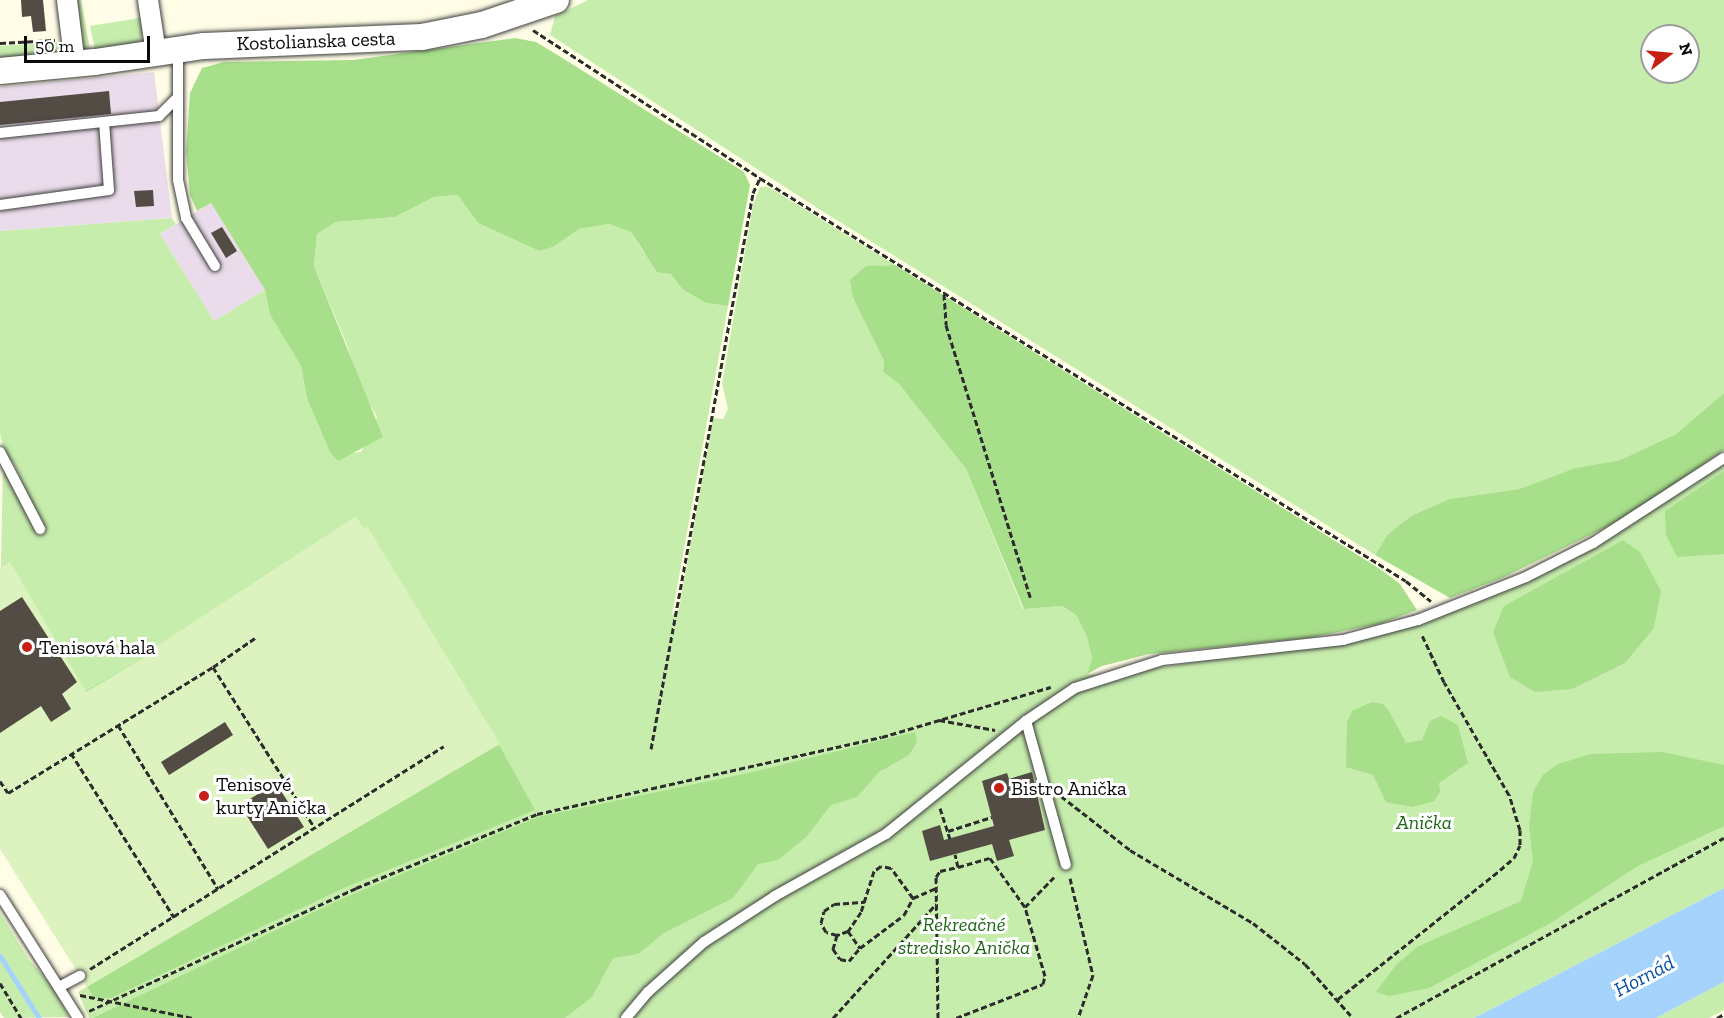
<!DOCTYPE html>
<html>
<head>
<meta charset="utf-8">
<style>
	body { margin:0 }
	#map { position:relative; width:1724px; height:1018px; overflow:hidden; background:#fffde6; font-family:"Zilla Slab",serif }
	div>[style] { position:absolute }
	[style*='--x'] { left:calc(var(--x)*1px); top:calc(var(--y)*1px); width:calc(var(--w)*1px); rotate:calc(var(--a)*1deg) }
	.industrial>* { inset:0; background:#eadcea }
	.green>* { inset:0; background:#c7edad }
	.forest>* { inset:0; background:#a8df8a }
	.pitch>* { inset:0; background:#dcf3bf }
	.water>* { inset:0; background:#a5d3fc }
	.stream>* { height:5px; margin:-2.5px; padding:0 2.5px; transform-origin:2.5px; border-radius:2.5px; background:#a5d3fc }
	.building>* { inset:0; background:#534c45 }
	.path>* { height:3px; margin-top:-1.5px; transform-origin:0; background:repeating-linear-gradient(90deg,#2c2c2c 0 6px,transparent 0 9px) }
	.roads { filter:drop-shadow(0 0 2px #3d3d3d) drop-shadow(0 0 2px #3d3d3d) }
	.service>* { height:10px; margin:-5px; padding:0 5px; transform-origin:5px; border-radius:5px; background:#fff }
	.minor>* { height:20px; margin:-10px; padding:0 10px; transform-origin:10px; border-radius:10px; background:#fff }
	.tertiary>* { height:26px; margin:-13px; padding:0 13px; transform-origin:13px; border-radius:13px; background:#fff }
	.dots>* { width:16px; height:16px; translate:-50% -50%; box-sizing:border-box; border:3px solid #fff; border-radius:50% }
	span { translate:-50% -50%; white-space:nowrap; text-align:center; line-height:1.15; -webkit-text-stroke:6px #fff; paint-order:stroke }
	.street-label { font-size:20px; color:#0a0a0a }
	.poi-label { font-size:20px; color:#0a0a0a }
	.left { translate:0 -50%; text-align:left }
	.park-label { font-size:20px; color:#1e6615; font-style:italic }
	.water-label { font-size:21px; color:#0951a5; font-style:italic }
	.north { position:absolute; left:1640px; top:24px; width:60px; height:60px; box-sizing:border-box; background:#fff; border:2px solid #9d9d9d; border-radius:50%; rotate:74deg; font-size:16px; font-weight:700; line-height:24px; text-align:center; color:#0a0a0a }
	.north::after { content:''; display:block; margin:auto; width:21px; height:27px; background:#c51f16; clip-path:polygon(50% 0,100% 100%,50% 72%,0 100%) }
	.scale { position:absolute; left:24px; top:36px; width:126px; height:27px; box-sizing:border-box; border:3px solid #0a0a0a; border-top:0; padding-left:8px; font-size:18px; line-height:21px; white-space:nowrap; color:#0a0a0a; -webkit-text-stroke:4px #fff; paint-order:stroke }
</style>
</head>
<body>
<div id="map">
	<div class="industrial">
		<div style="clip-path:polygon(154px 72px,172px 218px,0 231px,0 87px)"></div>
		<div style="clip-path:polygon(211px 203px,265px 290px,214px 321px,160px 234px)"></div>
	</div>
	<div class="green">
		<div style="clip-path:polygon(73px 0,81px 0,91px 55px,83px 51px)"></div>
		<div style="clip-path:polygon(evenodd,588px 0,1724px 0,1724px 393px,1676px 434px,1620px 460px,1575px 468px,1519px 489px,1449px 499px,1411px 516px,1388px 534px,1375px 555px,819px 209px,550px 35px,555px 16px,588px 0,1652px 36px,1688px 36px,1688px 72px,1652px 72px,1652px 36px)"></div>
		<div style="clip-path:polygon(146px 17px,140px 41px,124px 49px,95px 49px,90px 26px)"></div>
		<div style="clip-path:polygon(63px 42px,62px 55px,0 62px,0 46px)"></div>
		<div style="clip-path:polygon(760px 187px,769px 187px,895px 265px,881px 265px,853px 298px,884px 361px,883px 372px,899px 384px,966px 469px,1023px 609px,1062px 606px,1076px 615px,1087px 637px,1092px 659px,1087px 674px,1103px 676px,1343px 640px,1418px 620px,1593px 543px,1724px 458px,1724px 888px,1474px 1018px,89px 1018px,78px 992px,499px 743px,367px 526px,86px 692px,79px 681px,0 611px,3px 466px,45px 530px,14px 464px,5px 456px,0 433px,0 231px,172px 218px,176px 224px,160px 234px,214px 321px,265px 290px,270px 315px,301px 366px,307px 399px,330px 452px,347px 453px,361px 452px,377px 417px,360px 387px,347px 345px,314px 266px,317px 234px,336px 222px,395px 217px,434px 197px,459px 195px,478px 223px,539px 251px,553px 247px,579px 229px,609px 224px,631px 232px,644px 253px,671px 274px,682px 289px,706px 303px,728px 306px,672px 615px,679px 609px,713px 418px,723px 419px,728px 409px,722px 384px,753px 205px)"></div>
		<div style="clip-path:polygon(0 913px,29px 960px,53px 987px,69px 1017px,4px 1018px,0 1012px)"></div>
		<div style="clip-path:polygon(1724px 982px,1724px 1010px,1709px 1018px,1656px 1018px)"></div>
	</div>
	<div class="forest">
		<div style="clip-path:polygon(515px 38px,536px 42px,556px 54px,744px 172px,750px 185px,728px 306px,706px 303px,682px 289px,671px 274px,657px 272px,631px 232px,609px 224px,579px 229px,553px 247px,539px 251px,478px 223px,458px 195px,434px 197px,395px 217px,336px 222px,317px 234px,314px 266px,383px 437px,338px 461px,330px 452px,307px 399px,301px 366px,270px 315px,265px 290px,211px 203px,197px 211px,190px 195px,186px 152px,190px 93px,202px 68px,224px 62px,353px 60px)"></div>
		<div style="clip-path:polygon(895px 265px,1380px 569px,1400px 584px,1417px 610px,1379px 624px,1308px 638px,1149px 654px,1102px 666px,1087px 674px,1092px 659px,1087px 637px,1076px 615px,1062px 606px,1024px 609px,966px 469px,899px 384px,883px 372px,884px 361px,853px 298px,850px 280px,866px 266px)"></div>
		<div style="clip-path:polygon(1724px 393px,1724px 450px,1623px 519px,1504px 577px,1450px 598px,1375px 555px,1388px 534px,1411px 516px,1449px 499px,1519px 489px,1575px 468px,1620px 460px,1676px 434px)"></div>
		<div style="clip-path:polygon(1724px 471px,1724px 554px,1677px 557px,1666px 535px,1665px 511px)"></div>
		<div style="clip-path:polygon(356px 516px,364px 528px,367px 526px,488px 725px,535px 810px,346px 887px,111px 998px,94px 998px,83px 980px,86px 691px,148px 655px,147px 652px)"></div>
		<div style="clip-path:polygon(1623px 540px,1640px 552px,1661px 591px,1654px 628px,1625px 663px,1572px 689px,1535px 692px,1510px 677px,1493px 632px,1504px 606px)"></div>
		<div style="clip-path:polygon(1372px 702px,1383px 704px,1389px 711px,1406px 743px,1422px 740px,1430px 721px,1441px 716px,1458px 725px,1468px 763px,1439px 783px,1440px 792px,1434px 801px,1412px 807px,1386px 802px,1373px 775px,1346px 767px,1347px 722px,1352px 711px)"></div>
		<div style="clip-path:polygon(915px 732px,917px 742px,909px 755px,879px 772px,857px 797px,831px 805px,806px 837px,778px 860px,758px 864px,733px 898px,664px 933px,638px 954px,613px 958px,592px 997px,565px 1018px,93px 1018px,339px 900px,538px 817px,753px 772px)"></div>
		<div style="clip-path:polygon(1662px 752px,1724px 765px,1724px 826px,1638px 866px,1549px 924px,1429px 988px,1389px 996px,1376px 992px,1396px 965px,1417px 947px,1521px 901px,1533px 861px,1529px 826px,1533px 792px,1543px 775px,1558px 764px,1591px 754px)"></div>
	</div>
	<div class="pitch">
		<div style="clip-path:polygon(356px 516px,364px 528px,367px 526px,500px 744px,87px 987px,0 849px,0 568px,10px 562px,86px 692px,148px 655px,147px 652px)"></div>
	</div>
	<div class="water">
		<div style="clip-path:polygon(1724px 888px,1724px 982px,1656px 1018px,1474px 1018px)"></div>
	</div>
	<div class="stream">
		<div style="--x:0;--y:956;--w:73;--a:57.8"></div>
	</div>
	<div class="building">
		<div style="clip-path:polygon(21px 0,43px 0,46px 31px,33px 32px,31px 16px,22px 17px)"></div>
		<div style="clip-path:polygon(109px 91px,111px 114px,0 125px,0 102px)"></div>
		<div style="clip-path:polygon(153px 190px,154px 206px,136px 207px,134px 191px)"></div>
		<div style="clip-path:polygon(222px 227px,237px 251px,226px 258px,211px 233px)"></div>
		<div style="clip-path:polygon(22px 597px,77px 682px,62px 694px,71px 709px,51px 722px,41px 706px,0 733px,0 611px)"></div>
		<div style="clip-path:polygon(225px 722px,233px 735px,169px 775px,161px 762px)"></div>
		<div style="clip-path:polygon(1032px 772px,1045px 830px,1009px 840px,1014px 856px,997px 861px,992px 844px,930px 861px,922px 831px,940px 825px,944px 840px,994px 826px,982px 781px,1007px 773px,1009px 779px)"></div>
		<div style="clip-path:polygon(276px 783px,304px 827px,268px 849px,240px 805px)"></div>
	</div>
	<div class="path">
		<div style="--x:533;--y:30;--w:271;--a:33.1"></div>
		<div style="--x:760;--y:178;--w:761;--a:31.96"></div>
		<div style="--x:1406;--y:581;--w:32;--a:39"></div>
		<div style="--x:0;--y:43;--w:55;--a:-3.1"></div>
		<div style="--x:944;--y:294;--w:31;--a:86"></div>
		<div style="--x:946;--y:325;--w:287;--a:72.8"></div>
		<div style="--x:255;--y:638;--w:51;--a:145.4"></div>
		<div style="--x:213;--y:667;--w:189;--a:57.7"></div>
		<div style="--x:939;--y:720;--w:57;--a:10.1"></div>
		<div style="--x:118;--y:725;--w:192;--a:58.6"></div>
		<div style="--x:651;--y:749;--w:565;--a:-79.6"></div>
		<div style="--x:753;--y:193;--w:17;--a:-65"></div>
		<div style="--x:71;--y:753;--w:194;--a:57.9"></div>
		<div style="--x:0;--y:781;--w:14;--a:56"></div>
		<div style="--x:8;--y:793;--w:241;--a:-31.6"></div>
		<div style="--x:1061;--y:796;--w:88;--a:38"></div>
		<div style="--x:1130;--y:850;--w:143;--a:30.7"></div>
		<div style="--x:1253;--y:923;--w:66;--a:38.3"></div>
		<div style="--x:1305;--y:964;--w:72;--a:48.4"></div>
		<div style="--x:940;--y:808;--w:32;--a:72"></div>
		<div style="--x:948;--y:831;--w:46;--a:-17.7"></div>
		<div style="--x:958;--y:867;--w:33;--a:-16"></div>
		<div style="--x:990;--y:858;--w:60;--a:54.5"></div>
		<div style="--x:1070;--y:878;--w:100;--a:76.7"></div>
		<div style="--x:1093;--y:975;--w:46;--a:109.2"></div>
		<div style="--x:913;--y:898;--w:37;--a:-126"></div>
		<div style="--x:891;--y:868;--w:10;--a:-169"></div>
		<div style="--x:881;--y:866;--w:9;--a:144"></div>
		<div style="--x:874;--y:871;--w:43;--a:107.6"></div>
		<div style="--x:861;--y:912;--w:23;--a:124"></div>
		<div style="--x:848;--y:931;--w:21;--a:55"></div>
		<div style="--x:860;--y:948;--w:55;--a:-36.9"></div>
		<div style="--x:904;--y:915;--w:19;--a:-62"></div>
		<div style="--x:913;--y:898;--w:25;--a:-23"></div>
		<div style="--x:848;--y:931;--w:12;--a:160"></div>
		<div style="--x:837;--y:935;--w:11;--a:-165"></div>
		<div style="--x:826;--y:932;--w:10;--a:-119"></div>
		<div style="--x:821;--y:923;--w:12;--a:-76"></div>
		<div style="--x:824;--y:911;--w:12;--a:-35"></div>
		<div style="--x:834;--y:904;--w:31;--a:-4"></div>
		<div style="--x:837;--y:935;--w:15;--a:106"></div>
		<div style="--x:833;--y:949;--w:12;--a:55"></div>
		<div style="--x:840;--y:959;--w:9;--a:13"></div>
		<div style="--x:849;--y:961;--w:17;--a:-50"></div>
		<div style="--x:90;--y:969;--w:418;--a:-32.2"></div>
		<div style="--x:0;--y:983;--w:41;--a:59"></div>
		<div style="--x:80;--y:995;--w:115;--a:11.5"></div>
		<div style="--x:1338;--y:999;--w:207;--a:-38.5"></div>
		<div style="--x:1500;--y:870;--w:18;--a:-41"></div>
		<div style="--x:1514;--y:858;--w:14;--a:-65"></div>
		<div style="--x:1520;--y:845;--w:15;--a:-90"></div>
		<div style="--x:1520;--y:830;--w:37;--a:-107"></div>
		<div style="--x:1509;--y:795;--w:130;--a:-119.9"></div>
		<div style="--x:1444;--y:682;--w:54;--a:-115.1"></div>
		<div style="--x:89;--y:1011;--w:294;--a:-24.7"></div>
		<div style="--x:356;--y:888;--w:196;--a:-22.2"></div>
		<div style="--x:537;--y:814;--w:353;--a:-12.6"></div>
		<div style="--x:882;--y:737;--w:176;--a:-16.5"></div>
		<div style="--x:833;--y:1018;--w:154;--a:-47.9"></div>
		<div style="--x:938;--y:1018;--w:141;--a:-90.8"></div>
		<div style="--x:936;--y:877;--w:7;--a:-56"></div>
		<div style="--x:940;--y:871;--w:18;--a:-13"></div>
		<div style="--x:958;--y:867;--w:13;--a:-103"></div>
		<div style="--x:956;--y:1018;--w:93;--a:-21.3"></div>
		<div style="--x:1043;--y:984;--w:8;--a:-76"></div>
		<div style="--x:1045;--y:976;--w:72;--a:-106.2"></div>
		<div style="--x:1025;--y:907;--w:45;--a:-45.9"></div>
		<div style="--x:1396;--y:1018;--w:374;--a:-28.8"></div>
		<div style="--x:1717;--y:1018;--w:8;--a:-30"></div>
	</div>
	<div class="roads">
		<div class="service">
			<div style="--x:178;--y:50;--w:130;--a:90"></div>
			<div style="--x:178;--y:180;--w:39;--a:78"></div>
			<div style="--x:186;--y:218;--w:56;--a:58.9"></div>
			<div style="--x:0;--y:133;--w:160;--a:-6.1"></div>
			<div style="--x:159;--y:116;--w:24;--a:-45"></div>
			<div style="--x:0;--y:205;--w:110;--a:-7.8"></div>
			<div style="--x:109;--y:190;--w:68;--a:-94.2"></div>
			<div style="--x:0;--y:452;--w:87;--a:62.5"></div>
			<div style="--x:1026;--y:721;--w:149;--a:74.5"></div>
			<div style="--x:0;--y:895;--w:146;--a:57.6"></div>
			<div style="--x:59;--y:987;--w:24;--a:-28"></div>
			<div style="--x:626;--y:1018;--w:34;--a:-50"></div>
			<div style="--x:648;--y:992;--w:75;--a:-41.8"></div>
			<div style="--x:704;--y:942;--w:85;--a:-32.9"></div>
			<div style="--x:775;--y:896;--w:127;--a:-29.2"></div>
			<div style="--x:886;--y:834;--w:180;--a:-38.9"></div>
			<div style="--x:1026;--y:721;--w:59;--a:-34"></div>
			<div style="--x:1075;--y:688;--w:91;--a:-17.8"></div>
			<div style="--x:1162;--y:660;--w:182;--a:-6.3"></div>
			<div style="--x:1343;--y:640;--w:78;--a:-14.9"></div>
			<div style="--x:1418;--y:620;--w:116;--a:-21.7"></div>
			<div style="--x:1526;--y:577;--w:75;--a:-26.9"></div>
			<div style="--x:1593;--y:543;--w:156;--a:-33"></div>
		</div>
		<div class="minor">
			<div style="--x:67;--y:0;--w:65;--a:83"></div>
			<div style="--x:148;--y:0;--w:54;--a:81.4"></div>
		</div>
		<div class="tertiary">
			<div style="--x:0;--y:71;--w:95;--a:-5.4"></div>
			<div style="--x:95;--y:62;--w:110;--a:-8.4"></div>
			<div style="--x:204;--y:46;--w:218;--a:-2.4"></div>
			<div style="--x:422;--y:37;--w:61;--a:-11.3"></div>
			<div style="--x:482;--y:25;--w:78;--a:-18.7"></div>
		</div>
	</div>
	<div class="dots">
		<div style="left:27px;top:647px;background:#c51f16"></div>
		<div style="left:999px;top:788px;background:#c51f16"></div>
		<div style="left:204px;top:796px;background:#c51f16"></div>
	</div>
	<div class="street-label">
		<span style="left:316px;top:41px;rotate:-2deg">Kostolianska cesta</span>
	</div>
	<div class="poi-label">
		<span class="left" style="left:39px;top:647px">Tenisová hala</span>
		<span class="left" style="left:216px;top:796px">Tenisové<br>kurty Anička</span>
		<span class="left" style="left:1011px;top:788px">Bistro Anička</span>
	</div>
	<div class="park-label">
		<span style="left:1424px;top:822px">Anička</span>
		<span style="left:964px;top:936px">Rekreačné<br>stredisko Anička</span>
	</div>
	<div class="water-label">
		<span style="left:1644px;top:976px;rotate:-28deg">Hornád</span>
	</div>
	<div class="north">N</div>
	<div class="scale">50 m</div>
</div>
</body>
</html>
